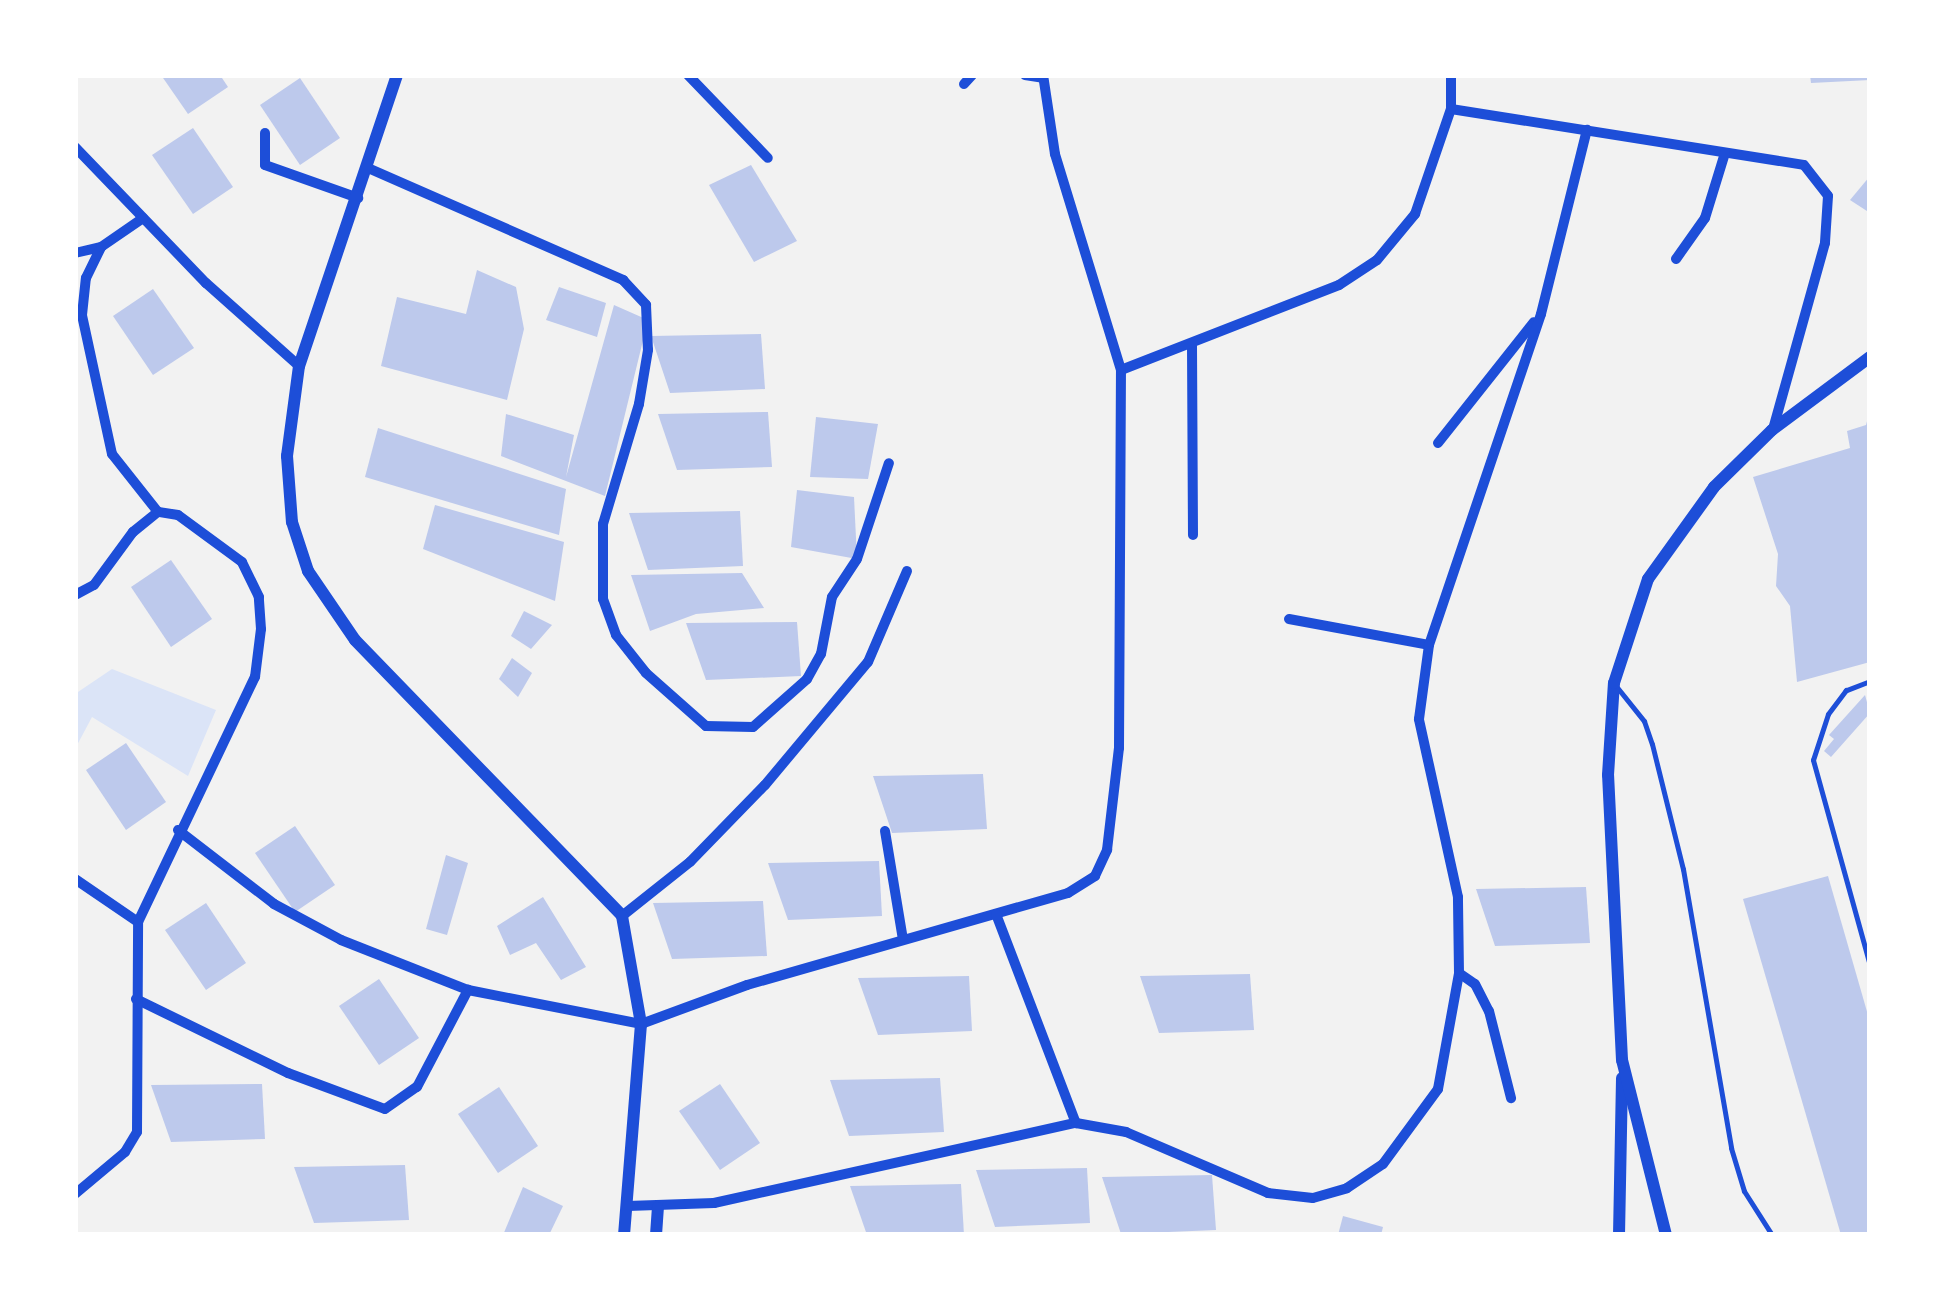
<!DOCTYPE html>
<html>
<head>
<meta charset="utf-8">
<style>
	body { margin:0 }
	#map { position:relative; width:1945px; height:1310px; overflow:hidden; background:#f2f2f2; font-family:Lato,sans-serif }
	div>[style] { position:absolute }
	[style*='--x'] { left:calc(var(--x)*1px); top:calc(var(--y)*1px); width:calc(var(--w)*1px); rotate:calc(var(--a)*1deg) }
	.green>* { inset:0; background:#dbe4f7 }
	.building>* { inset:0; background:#bdc9ec }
	.service>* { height:5px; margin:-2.5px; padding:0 2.5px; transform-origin:2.5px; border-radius:2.5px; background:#1d4ed8 }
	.minor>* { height:10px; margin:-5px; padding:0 5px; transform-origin:5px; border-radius:5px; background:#1d4ed8 }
	.tertiary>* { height:12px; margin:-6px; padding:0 6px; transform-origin:6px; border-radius:6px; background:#1d4ed8 }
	span { translate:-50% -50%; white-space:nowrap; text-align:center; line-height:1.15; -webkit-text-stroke:10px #fff; paint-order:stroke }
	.frame { position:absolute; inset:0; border:78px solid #fff; pointer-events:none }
</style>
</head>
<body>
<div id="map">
	<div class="green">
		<div style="clip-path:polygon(112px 669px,216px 710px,188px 776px,92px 717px,75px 749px,75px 694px)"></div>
	</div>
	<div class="building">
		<div style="clip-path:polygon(161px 75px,220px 75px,228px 87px,188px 114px)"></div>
		<div style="clip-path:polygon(1810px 75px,1870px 75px,1870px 80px,1811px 83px)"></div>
		<div style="clip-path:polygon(300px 78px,340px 138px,300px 165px,260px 105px)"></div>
		<div style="clip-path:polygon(193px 128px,233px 187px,193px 214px,152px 155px)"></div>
		<div style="clip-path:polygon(751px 165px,797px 241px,754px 262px,709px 185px)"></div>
		<div style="clip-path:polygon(1870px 176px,1870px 213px,1850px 200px)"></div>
		<div style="clip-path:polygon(477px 270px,516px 287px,524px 329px,507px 400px,381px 366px,397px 297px,466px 314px)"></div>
		<div style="clip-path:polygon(559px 287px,606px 303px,597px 337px,546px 320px)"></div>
		<div style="clip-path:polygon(153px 289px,194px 348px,153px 375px,113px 316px)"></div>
		<div style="clip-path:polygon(614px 305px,648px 320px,605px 496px,501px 456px,506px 414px,574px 435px,566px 477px)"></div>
		<div style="clip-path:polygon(761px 334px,765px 389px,670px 393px,651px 336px)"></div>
		<div style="clip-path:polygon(1870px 410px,1870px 662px,1797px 682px,1790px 606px,1776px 586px,1778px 554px,1753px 477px,1850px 448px,1847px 431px,1866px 425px)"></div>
		<div style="clip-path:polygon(768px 412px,772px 467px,677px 470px,658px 414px)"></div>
		<div style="clip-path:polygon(816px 417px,878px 424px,868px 479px,810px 477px)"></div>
		<div style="clip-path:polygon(378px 428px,566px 489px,559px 535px,365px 477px)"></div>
		<div style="clip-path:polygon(797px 490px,854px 497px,857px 559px,791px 547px)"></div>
		<div style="clip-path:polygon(435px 505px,564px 542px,555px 601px,423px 549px)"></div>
		<div style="clip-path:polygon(740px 511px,743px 566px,648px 570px,629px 513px)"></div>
		<div style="clip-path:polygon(171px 560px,212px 619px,171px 647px,131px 587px)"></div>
		<div style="clip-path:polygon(742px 573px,764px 608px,696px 614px,650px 631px,631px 575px)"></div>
		<div style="clip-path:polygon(524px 611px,552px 625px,531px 649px,511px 636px)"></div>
		<div style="clip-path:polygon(797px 622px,801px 676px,706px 680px,686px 623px)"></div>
		<div style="clip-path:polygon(512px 658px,532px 673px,518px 697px,499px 679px)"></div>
		<div style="clip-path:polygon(1865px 695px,1870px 713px,1831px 757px,1824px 751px,1834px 739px,1829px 735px)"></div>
		<div style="clip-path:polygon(126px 743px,166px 802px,126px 830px,86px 770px)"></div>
		<div style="clip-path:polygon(983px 774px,987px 829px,892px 833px,873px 776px)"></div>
		<div style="clip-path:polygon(295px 826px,335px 885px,295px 912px,255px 853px)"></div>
		<div style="clip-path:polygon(446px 855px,468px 863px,447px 935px,426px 929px)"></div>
		<div style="clip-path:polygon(879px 861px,882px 916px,788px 920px,768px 863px)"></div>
		<div style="clip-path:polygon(1828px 876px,1870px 1022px,1870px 1235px,1841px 1235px,1743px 899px)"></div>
		<div style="clip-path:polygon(1586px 887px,1590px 943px,1495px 946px,1476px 889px)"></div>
		<div style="clip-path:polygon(543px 897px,586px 967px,561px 980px,536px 943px,510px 955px,497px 926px)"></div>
		<div style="clip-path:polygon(763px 901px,767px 956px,672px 959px,653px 903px)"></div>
		<div style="clip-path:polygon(206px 903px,246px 963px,206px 990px,165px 930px)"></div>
		<div style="clip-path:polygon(1250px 974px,1254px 1030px,1159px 1033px,1140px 976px)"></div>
		<div style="clip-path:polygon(969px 976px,972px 1031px,878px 1035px,858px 978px)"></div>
		<div style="clip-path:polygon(379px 979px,419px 1038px,379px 1065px,339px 1006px)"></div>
		<div style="clip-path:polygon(940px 1078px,944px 1132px,849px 1136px,830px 1080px)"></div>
		<div style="clip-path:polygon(262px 1084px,265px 1139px,171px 1142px,151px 1085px)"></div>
		<div style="clip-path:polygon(720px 1084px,760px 1143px,720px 1170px,679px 1111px)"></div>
		<div style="clip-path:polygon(499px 1087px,538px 1146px,498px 1173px,458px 1114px)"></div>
		<div style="clip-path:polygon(405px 1165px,409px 1220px,314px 1223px,294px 1167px)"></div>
		<div style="clip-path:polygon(1087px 1168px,1090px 1223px,995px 1227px,976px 1170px)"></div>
		<div style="clip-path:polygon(1212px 1175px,1216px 1230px,1121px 1234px,1102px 1177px)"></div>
		<div style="clip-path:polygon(961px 1184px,964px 1235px,867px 1235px,850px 1186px)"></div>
		<div style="clip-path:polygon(523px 1187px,563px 1206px,549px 1235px,503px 1235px)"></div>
		<div style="clip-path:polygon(1343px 1216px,1383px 1227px,1381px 1235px,1338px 1235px)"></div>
	</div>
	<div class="service">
		<div style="--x:1870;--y:681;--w:26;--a:159"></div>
		<div style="--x:1846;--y:690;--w:30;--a:127"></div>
		<div style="--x:1828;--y:714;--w:48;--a:108.1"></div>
		<div style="--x:1813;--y:760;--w:214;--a:74.5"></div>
		<div style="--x:1616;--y:686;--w:45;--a:51.3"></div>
		<div style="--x:1644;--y:721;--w:24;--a:71"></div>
		<div style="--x:1652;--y:744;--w:129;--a:76.1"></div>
		<div style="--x:1683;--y:869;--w:283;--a:80.2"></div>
		<div style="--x:1731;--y:1148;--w:45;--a:73.2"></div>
		<div style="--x:1744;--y:1191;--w:52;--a:57.5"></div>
	</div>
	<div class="minor">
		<div style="--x:688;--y:75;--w:115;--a:46.1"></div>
		<div style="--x:1025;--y:75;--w:18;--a:9"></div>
		<div style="--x:964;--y:84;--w:12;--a:-48"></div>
		<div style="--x:1451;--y:109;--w:357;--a:9"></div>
		<div style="--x:1804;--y:165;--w:39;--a:52"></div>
		<div style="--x:1828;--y:196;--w:47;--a:93.7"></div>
		<div style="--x:1825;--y:243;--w:193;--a:105.6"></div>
		<div style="--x:265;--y:133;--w:32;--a:90"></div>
		<div style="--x:265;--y:165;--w:99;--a:19.5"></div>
		<div style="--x:75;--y:147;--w:189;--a:46.1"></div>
		<div style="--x:206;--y:283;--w:125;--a:41.7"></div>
		<div style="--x:368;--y:168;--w:279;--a:23.7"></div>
		<div style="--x:623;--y:280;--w:34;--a:47"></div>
		<div style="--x:646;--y:305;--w:45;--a:87.5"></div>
		<div style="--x:648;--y:350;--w:55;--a:99.5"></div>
		<div style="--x:639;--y:404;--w:125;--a:106.7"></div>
		<div style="--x:603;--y:524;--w:75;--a:90"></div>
		<div style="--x:603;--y:599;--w:38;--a:70"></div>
		<div style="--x:616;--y:635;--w:48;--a:51.7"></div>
		<div style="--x:646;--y:673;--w:80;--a:41.5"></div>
		<div style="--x:706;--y:726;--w:47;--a:1.2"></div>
		<div style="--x:753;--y:727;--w:72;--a:-41.6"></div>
		<div style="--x:807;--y:679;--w:29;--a:-61"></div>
		<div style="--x:821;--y:654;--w:58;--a:-79.1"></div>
		<div style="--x:832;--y:597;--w:45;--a:-56.7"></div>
		<div style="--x:857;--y:559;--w:101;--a:-71.6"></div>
		<div style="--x:75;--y:253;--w:27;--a:-13"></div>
		<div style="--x:1676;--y:259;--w:50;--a:-54.7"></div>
		<div style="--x:1705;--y:218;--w:68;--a:-72.9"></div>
		<div style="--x:1192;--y:346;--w:189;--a:89.7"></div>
		<div style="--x:1121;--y:370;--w:234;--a:-21.3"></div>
		<div style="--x:1339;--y:285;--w:45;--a:-33.3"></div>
		<div style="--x:1377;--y:260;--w:60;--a:-50.4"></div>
		<div style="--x:1415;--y:214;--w:111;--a:-71.1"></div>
		<div style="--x:1451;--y:109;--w:34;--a:-90"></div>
		<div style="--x:1438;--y:443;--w:154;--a:-51.6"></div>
		<div style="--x:75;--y:595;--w:21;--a:-28"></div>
		<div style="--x:94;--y:585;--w:66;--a:-53.7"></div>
		<div style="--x:133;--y:532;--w:32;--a:-39"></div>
		<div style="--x:1289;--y:619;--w:142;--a:10.5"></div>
		<div style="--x:178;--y:830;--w:121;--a:37.6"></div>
		<div style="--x:274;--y:904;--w:76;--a:28.2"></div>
		<div style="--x:341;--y:940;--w:136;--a:21.5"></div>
		<div style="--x:468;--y:990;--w:176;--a:11.1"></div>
		<div style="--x:641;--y:1024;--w:113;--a:-20.2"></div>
		<div style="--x:747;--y:985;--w:334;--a:-16"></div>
		<div style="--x:1068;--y:893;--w:32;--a:-32"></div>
		<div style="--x:1095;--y:876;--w:29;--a:-65"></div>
		<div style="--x:1107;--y:850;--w:103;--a:-83.3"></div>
		<div style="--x:1119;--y:748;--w:378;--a:-89.7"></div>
		<div style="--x:1121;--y:370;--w:226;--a:-107"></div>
		<div style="--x:1055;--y:154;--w:80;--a:-98.6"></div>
		<div style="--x:885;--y:831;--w:110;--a:80.6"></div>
		<div style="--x:75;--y:879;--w:76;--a:34.3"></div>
		<div style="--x:996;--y:914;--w:224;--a:69.1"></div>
		<div style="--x:622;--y:916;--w:87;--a:-38.5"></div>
		<div style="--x:690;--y:862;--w:107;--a:-45.8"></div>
		<div style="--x:765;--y:785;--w:160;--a:-50.1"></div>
		<div style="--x:868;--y:662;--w:99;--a:-66.8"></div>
		<div style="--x:1459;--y:973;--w:19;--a:35"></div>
		<div style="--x:1475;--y:984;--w:30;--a:63"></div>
		<div style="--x:1489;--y:1011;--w:90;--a:75.8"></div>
		<div style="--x:136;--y:999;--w:169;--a:26"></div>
		<div style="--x:288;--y:1073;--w:103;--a:20.4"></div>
		<div style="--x:385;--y:1109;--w:39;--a:-35"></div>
		<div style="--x:417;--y:1087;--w:110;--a:-62.3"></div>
		<div style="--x:75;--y:1194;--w:65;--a:-40"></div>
		<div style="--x:125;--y:1152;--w:23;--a:-59"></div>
		<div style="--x:137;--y:1132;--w:210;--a:-89.7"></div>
		<div style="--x:138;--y:922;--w:272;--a:-64.5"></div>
		<div style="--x:255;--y:677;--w:48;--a:-82.9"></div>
		<div style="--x:261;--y:629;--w:32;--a:-94"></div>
		<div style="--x:259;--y:597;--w:39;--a:-116"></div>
		<div style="--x:242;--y:562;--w:79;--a:-143.7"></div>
		<div style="--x:178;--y:515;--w:20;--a:-171"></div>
		<div style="--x:158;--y:512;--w:74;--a:-128.4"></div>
		<div style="--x:112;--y:454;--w:142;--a:-102.2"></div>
		<div style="--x:82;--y:315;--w:37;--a:-84"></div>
		<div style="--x:86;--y:278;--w:34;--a:-64"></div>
		<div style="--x:101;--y:247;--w:51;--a:-34.6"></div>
		<div style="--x:628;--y:1206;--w:86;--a:-2"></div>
		<div style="--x:714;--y:1203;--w:371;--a:-12.5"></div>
		<div style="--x:1076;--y:1123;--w:51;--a:10.2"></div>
		<div style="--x:1126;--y:1132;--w:155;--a:23.2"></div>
		<div style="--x:1268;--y:1193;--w:45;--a:6.3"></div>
		<div style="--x:1313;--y:1198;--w:35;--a:-16"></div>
		<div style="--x:1347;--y:1188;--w:43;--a:-33.7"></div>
		<div style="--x:1383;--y:1164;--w:93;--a:-53.7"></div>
		<div style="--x:1438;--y:1089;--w:118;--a:-79.7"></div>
		<div style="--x:1459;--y:973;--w:76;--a:-90.8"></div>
		<div style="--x:1458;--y:897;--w:182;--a:-102.4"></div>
		<div style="--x:1419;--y:719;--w:75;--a:-82.3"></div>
		<div style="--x:1429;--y:645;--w:349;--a:-71.3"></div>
		<div style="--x:1541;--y:314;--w:190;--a:-76"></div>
	</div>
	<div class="tertiary">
		<div style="--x:397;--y:75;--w:307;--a:108.6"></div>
		<div style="--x:299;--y:366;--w:91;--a:97.6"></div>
		<div style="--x:287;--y:456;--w:66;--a:85.7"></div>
		<div style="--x:292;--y:522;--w:52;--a:71.9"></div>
		<div style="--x:308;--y:571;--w:83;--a:55.7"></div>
		<div style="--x:355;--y:640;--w:384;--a:45.9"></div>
		<div style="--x:622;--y:916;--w:110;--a:80"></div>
		<div style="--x:641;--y:1024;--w:212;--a:94.6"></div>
		<div style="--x:656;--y:1235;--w:27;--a:-86"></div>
		<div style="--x:1619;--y:1235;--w:157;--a:-88.9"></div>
		<div style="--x:1666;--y:1235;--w:180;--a:-104.1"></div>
		<div style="--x:1622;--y:1060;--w:285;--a:-92.8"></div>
		<div style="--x:1608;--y:775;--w:92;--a:-86.3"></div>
		<div style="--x:1614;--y:683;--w:109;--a:-71.9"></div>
		<div style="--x:1648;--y:579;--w:113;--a:-54.3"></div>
		<div style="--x:1714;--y:487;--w:81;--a:-44.5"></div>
		<div style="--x:1772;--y:430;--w:122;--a:-36.7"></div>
	</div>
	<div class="frame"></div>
</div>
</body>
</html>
